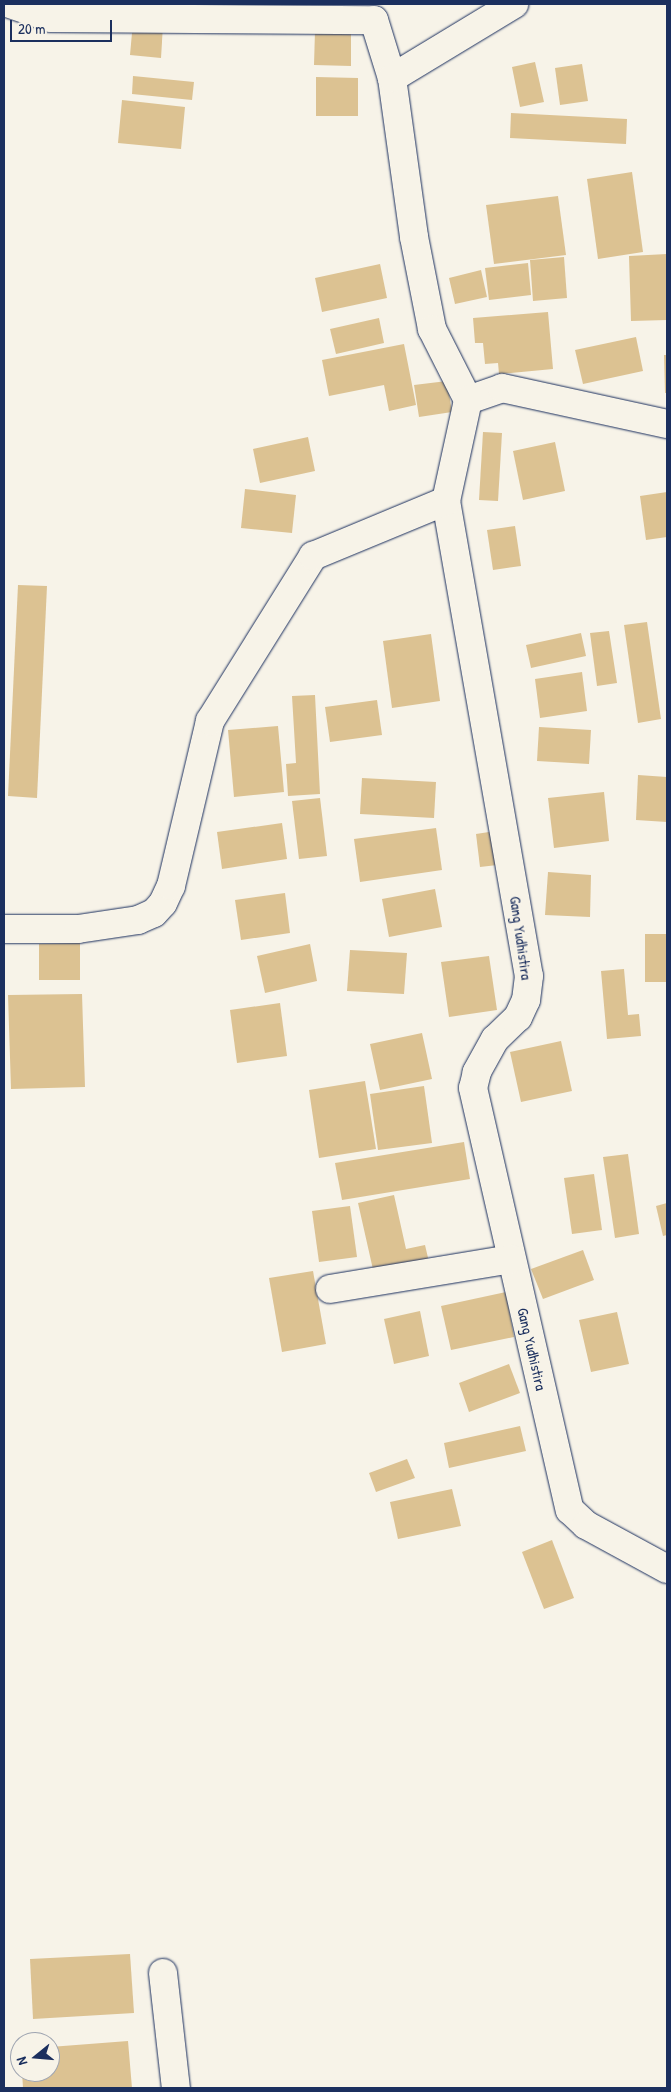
<!DOCTYPE html>
<html>
<head>
<meta charset="utf-8">
<style>
	body { margin:0 }
	#map { position:relative; width:671px; height:2092px; overflow:hidden; background:#f7f3e8; font-family:"Patrick Hand",sans-serif }
	div>[style] { position:absolute }
	[style*='--x'] { left:calc(var(--x)*1px); top:calc(var(--y)*1px); width:calc(var(--w)*1px); rotate:calc(var(--a)*1deg) }
	.building>* { inset:0; background:#dcc292 }
	.roads { filter:drop-shadow(0 0 1px #1b2f5e) drop-shadow(0 0 1px #1b2f5e) }
	.street>* { height:28px; margin:-14px; padding:0 14px; transform-origin:14px; border-radius:14px; background:#f7f3e8 }
	span { translate:-50% -50%; white-space:nowrap; text-align:center; line-height:1.15; -webkit-text-stroke:4.5px #f7f3e8; paint-order:stroke }
	.street-label { font-size:15px; color:#1b2f5e }
	.frame { position:absolute; inset:0; border:5px solid #1b2f5e; pointer-events:none }
	.north { position:absolute; left:10px; top:2032px; width:50px; height:50px; box-sizing:border-box; background:#f7f3e8; border:1px solid #9fa5b1; border-radius:50%; rotate:253deg; font-size:14px; font-weight:700; line-height:20px; text-align:center; color:#1b2f5e }
	.north::after { content:''; display:block; margin:auto; width:18px; height:22px; background:#1b2f5e; clip-path:polygon(50% 0,100% 100%,50% 72%,0 100%) }
	.scale { position:absolute; left:10px; top:20px; width:102px; height:22px; box-sizing:border-box; border:2px solid #1b2f5e; border-top:0; padding-left:6px; font-size:15px; line-height:18px; white-space:nowrap; color:#1b2f5e; -webkit-text-stroke:4px #f7f3e8; paint-order:stroke }
</style>
</head>
<body>
<div id="map">
	<div class="building">
		<div style="clip-path:polygon(133px 22px,163px 25px,161px 58px,130px 55px)"></div>
		<div style="clip-path:polygon(315px 31px,351px 31px,351px 66px,314px 65px)"></div>
		<div style="clip-path:polygon(535px 62px,544px 102px,520px 107px,512px 67px)"></div>
		<div style="clip-path:polygon(582px 64px,588px 101px,560px 105px,555px 68px)"></div>
		<div style="clip-path:polygon(133px 76px,194px 82px,192px 100px,132px 94px)"></div>
		<div style="clip-path:polygon(316px 77px,358px 78px,358px 116px,316px 116px)"></div>
		<div style="clip-path:polygon(122px 100px,185px 107px,181px 149px,118px 143px)"></div>
		<div style="clip-path:polygon(511px 113px,627px 119px,626px 144px,510px 138px)"></div>
		<div style="clip-path:polygon(632px 172px,643px 252px,598px 259px,587px 179px)"></div>
		<div style="clip-path:polygon(558px 196px,566px 255px,494px 264px,486px 205px)"></div>
		<div style="clip-path:polygon(667px 254px,667px 320px,631px 321px,629px 256px)"></div>
		<div style="clip-path:polygon(564px 257px,567px 298px,533px 301px,530px 260px)"></div>
		<div style="clip-path:polygon(528px 263px,531px 295px,489px 300px,485px 268px)"></div>
		<div style="clip-path:polygon(380px 264px,387px 298px,322px 312px,315px 278px)"></div>
		<div style="clip-path:polygon(481px 270px,487px 297px,455px 304px,449px 278px)"></div>
		<div style="clip-path:polygon(548px 312px,553px 369px,499px 374px,498px 363px,485px 364px,483px 343px,475px 343px,473px 318px)"></div>
		<div style="clip-path:polygon(379px 318px,384px 343px,336px 354px,330px 329px)"></div>
		<div style="clip-path:polygon(636px 337px,643px 371px,583px 384px,575px 350px)"></div>
		<div style="clip-path:polygon(404px 344px,416px 405px,389px 411px,384px 385px,329px 396px,322px 360px)"></div>
		<div style="clip-path:polygon(664px 355px,667px 355px,667px 393px,665px 393px)"></div>
		<div style="clip-path:polygon(447px 381px,452px 412px,419px 417px,414px 385px)"></div>
		<div style="clip-path:polygon(483px 432px,502px 433px,498px 501px,479px 500px)"></div>
		<div style="clip-path:polygon(308px 437px,315px 471px,260px 483px,253px 449px)"></div>
		<div style="clip-path:polygon(555px 442px,565px 491px,523px 500px,513px 451px)"></div>
		<div style="clip-path:polygon(245px 489px,296px 495px,292px 533px,241px 528px)"></div>
		<div style="clip-path:polygon(667px 492px,667px 537px,646px 540px,640px 496px)"></div>
		<div style="clip-path:polygon(515px 526px,521px 566px,493px 570px,487px 530px)"></div>
		<div style="clip-path:polygon(18px 585px,47px 586px,37px 798px,8px 796px)"></div>
		<div style="clip-path:polygon(647px 622px,661px 719px,638px 723px,624px 625px)"></div>
		<div style="clip-path:polygon(609px 631px,617px 683px,597px 686px,590px 633px)"></div>
		<div style="clip-path:polygon(581px 633px,586px 656px,531px 668px,526px 645px)"></div>
		<div style="clip-path:polygon(431px 634px,440px 701px,392px 708px,383px 641px)"></div>
		<div style="clip-path:polygon(582px 672px,587px 711px,540px 718px,535px 679px)"></div>
		<div style="clip-path:polygon(315px 695px,320px 794px,288px 796px,286px 764px,296px 763px,292px 696px)"></div>
		<div style="clip-path:polygon(377px 700px,382px 735px,330px 742px,325px 707px)"></div>
		<div style="clip-path:polygon(278px 726px,284px 792px,234px 797px,228px 730px)"></div>
		<div style="clip-path:polygon(539px 727px,591px 730px,589px 764px,537px 761px)"></div>
		<div style="clip-path:polygon(638px 775px,667px 777px,667px 822px,636px 820px)"></div>
		<div style="clip-path:polygon(362px 778px,436px 782px,434px 818px,360px 814px)"></div>
		<div style="clip-path:polygon(604px 792px,609px 841px,554px 848px,548px 798px)"></div>
		<div style="clip-path:polygon(320px 798px,327px 856px,299px 859px,292px 801px)"></div>
		<div style="clip-path:polygon(282px 823px,287px 859px,222px 869px,217px 832px)"></div>
		<div style="clip-path:polygon(436px 828px,442px 870px,360px 882px,354px 839px)"></div>
		<div style="clip-path:polygon(502px 830px,506px 864px,480px 867px,476px 834px)"></div>
		<div style="clip-path:polygon(548px 872px,591px 875px,590px 917px,545px 915px)"></div>
		<div style="clip-path:polygon(435px 889px,442px 927px,389px 937px,382px 899px)"></div>
		<div style="clip-path:polygon(285px 893px,290px 933px,241px 940px,235px 900px)"></div>
		<div style="clip-path:polygon(645px 934px,667px 934px,667px 982px,645px 982px)"></div>
		<div style="clip-path:polygon(80px 943px,80px 980px,39px 980px,39px 944px)"></div>
		<div style="clip-path:polygon(310px 944px,317px 981px,265px 993px,257px 956px)"></div>
		<div style="clip-path:polygon(350px 950px,407px 953px,404px 994px,347px 991px)"></div>
		<div style="clip-path:polygon(489px 956px,497px 1010px,449px 1017px,441px 962px)"></div>
		<div style="clip-path:polygon(624px 969px,628px 1015px,639px 1014px,641px 1036px,607px 1039px,601px 971px)"></div>
		<div style="clip-path:polygon(82px 994px,85px 1087px,11px 1089px,8px 995px)"></div>
		<div style="clip-path:polygon(280px 1003px,287px 1056px,237px 1063px,230px 1010px)"></div>
		<div style="clip-path:polygon(422px 1033px,432px 1079px,380px 1090px,370px 1044px)"></div>
		<div style="clip-path:polygon(561px 1041px,572px 1091px,521px 1102px,510px 1052px)"></div>
		<div style="clip-path:polygon(365px 1081px,376px 1149px,319px 1158px,309px 1090px)"></div>
		<div style="clip-path:polygon(424px 1086px,432px 1143px,378px 1150px,370px 1094px)"></div>
		<div style="clip-path:polygon(464px 1142px,470px 1179px,342px 1200px,335px 1163px)"></div>
		<div style="clip-path:polygon(628px 1154px,639px 1234px,615px 1238px,603px 1157px)"></div>
		<div style="clip-path:polygon(594px 1174px,602px 1230px,572px 1234px,564px 1178px)"></div>
		<div style="clip-path:polygon(394px 1195px,406px 1249px,425px 1245px,429px 1262px,374px 1274px,358px 1203px)"></div>
		<div style="clip-path:polygon(667px 1203px,667px 1235px,663px 1236px,656px 1206px)"></div>
		<div style="clip-path:polygon(350px 1206px,357px 1257px,319px 1262px,312px 1211px)"></div>
		<div style="clip-path:polygon(583px 1250px,594px 1280px,543px 1299px,531px 1269px)"></div>
		<div style="clip-path:polygon(313px 1271px,326px 1344px,282px 1352px,269px 1278px)"></div>
		<div style="clip-path:polygon(506px 1292px,514px 1337px,451px 1350px,441px 1306px)"></div>
		<div style="clip-path:polygon(420px 1311px,429px 1356px,394px 1364px,384px 1319px)"></div>
		<div style="clip-path:polygon(617px 1312px,629px 1364px,591px 1372px,579px 1320px)"></div>
		<div style="clip-path:polygon(509px 1364px,520px 1393px,469px 1412px,459px 1383px)"></div>
		<div style="clip-path:polygon(520px 1426px,526px 1451px,449px 1468px,444px 1443px)"></div>
		<div style="clip-path:polygon(407px 1459px,415px 1478px,376px 1492px,369px 1473px)"></div>
		<div style="clip-path:polygon(452px 1489px,461px 1526px,398px 1539px,390px 1502px)"></div>
		<div style="clip-path:polygon(552px 1540px,574px 1598px,544px 1609px,522px 1552px)"></div>
		<div style="clip-path:polygon(130px 1954px,134px 2013px,33px 2019px,30px 1959px)"></div>
		<div style="clip-path:polygon(128px 2041px,132px 2088px,23px 2088px,22px 2072px,50px 2072px,50px 2047px)"></div>
	</div>
	<div class="roads">
		<div class="street">
			<div style="--x:10;--y:4;--w:43;--a:18.9"></div>
			<div style="--x:51;--y:18;--w:323;--a:0.4"></div>
			<div style="--x:374;--y:20;--w:61;--a:72.8"></div>
			<div style="--x:392;--y:78;--w:161;--a:82.1"></div>
			<div style="--x:414;--y:237;--w:94;--a:78.9"></div>
			<div style="--x:432;--y:329;--w:80;--a:63.1"></div>
			<div style="--x:392;--y:78;--w:143;--a:-31.2"></div>
			<div style="--x:446;--y:501;--w:482;--a:80.1"></div>
			<div style="--x:529;--y:976;--w:24;--a:97"></div>
			<div style="--x:526;--y:1000;--w:19;--a:115"></div>
			<div style="--x:518;--y:1017;--w:32;--a:136"></div>
			<div style="--x:495;--y:1039;--w:38;--a:119"></div>
			<div style="--x:477;--y:1072;--w:16;--a:104"></div>
			<div style="--x:473;--y:1088;--w:433;--a:77.1"></div>
			<div style="--x:570;--y:1510;--w:22;--a:43"></div>
			<div style="--x:586;--y:1525;--w:92;--a:28.5"></div>
			<div style="--x:4;--y:929;--w:74;--a:0"></div>
			<div style="--x:78;--y:929;--w:61;--a:-8.5"></div>
			<div style="--x:138;--y:920;--w:17;--a:-24"></div>
			<div style="--x:154;--y:913;--w:13;--a:-48"></div>
			<div style="--x:163;--y:903;--w:19;--a:-65"></div>
			<div style="--x:171;--y:886;--w:170;--a:-76.7"></div>
			<div style="--x:210;--y:721;--w:195;--a:-58"></div>
			<div style="--x:313;--y:556;--w:144;--a:-22.5"></div>
			<div style="--x:446;--y:501;--w:103;--a:-77.7"></div>
			<div style="--x:468;--y:400;--w:36;--a:-19"></div>
			<div style="--x:502;--y:388;--w:169;--a:12.3"></div>
			<div style="--x:330;--y:1289;--w:183;--a:-9.4"></div>
			<div style="--x:163;--y:1973;--w:116;--a:83.6"></div>
		</div>
	</div>
	<div class="street-label">
		<span style="left:521px;top:938px;rotate:82deg">Gang Yudhistira</span>
		<span style="left:532px;top:1349px;rotate:77deg">Gang Yudhistira</span>
	</div>
	<div class="frame"></div>
	<div class="north">N</div>
	<div class="scale">20 m</div>
</div>
</body>
</html>
